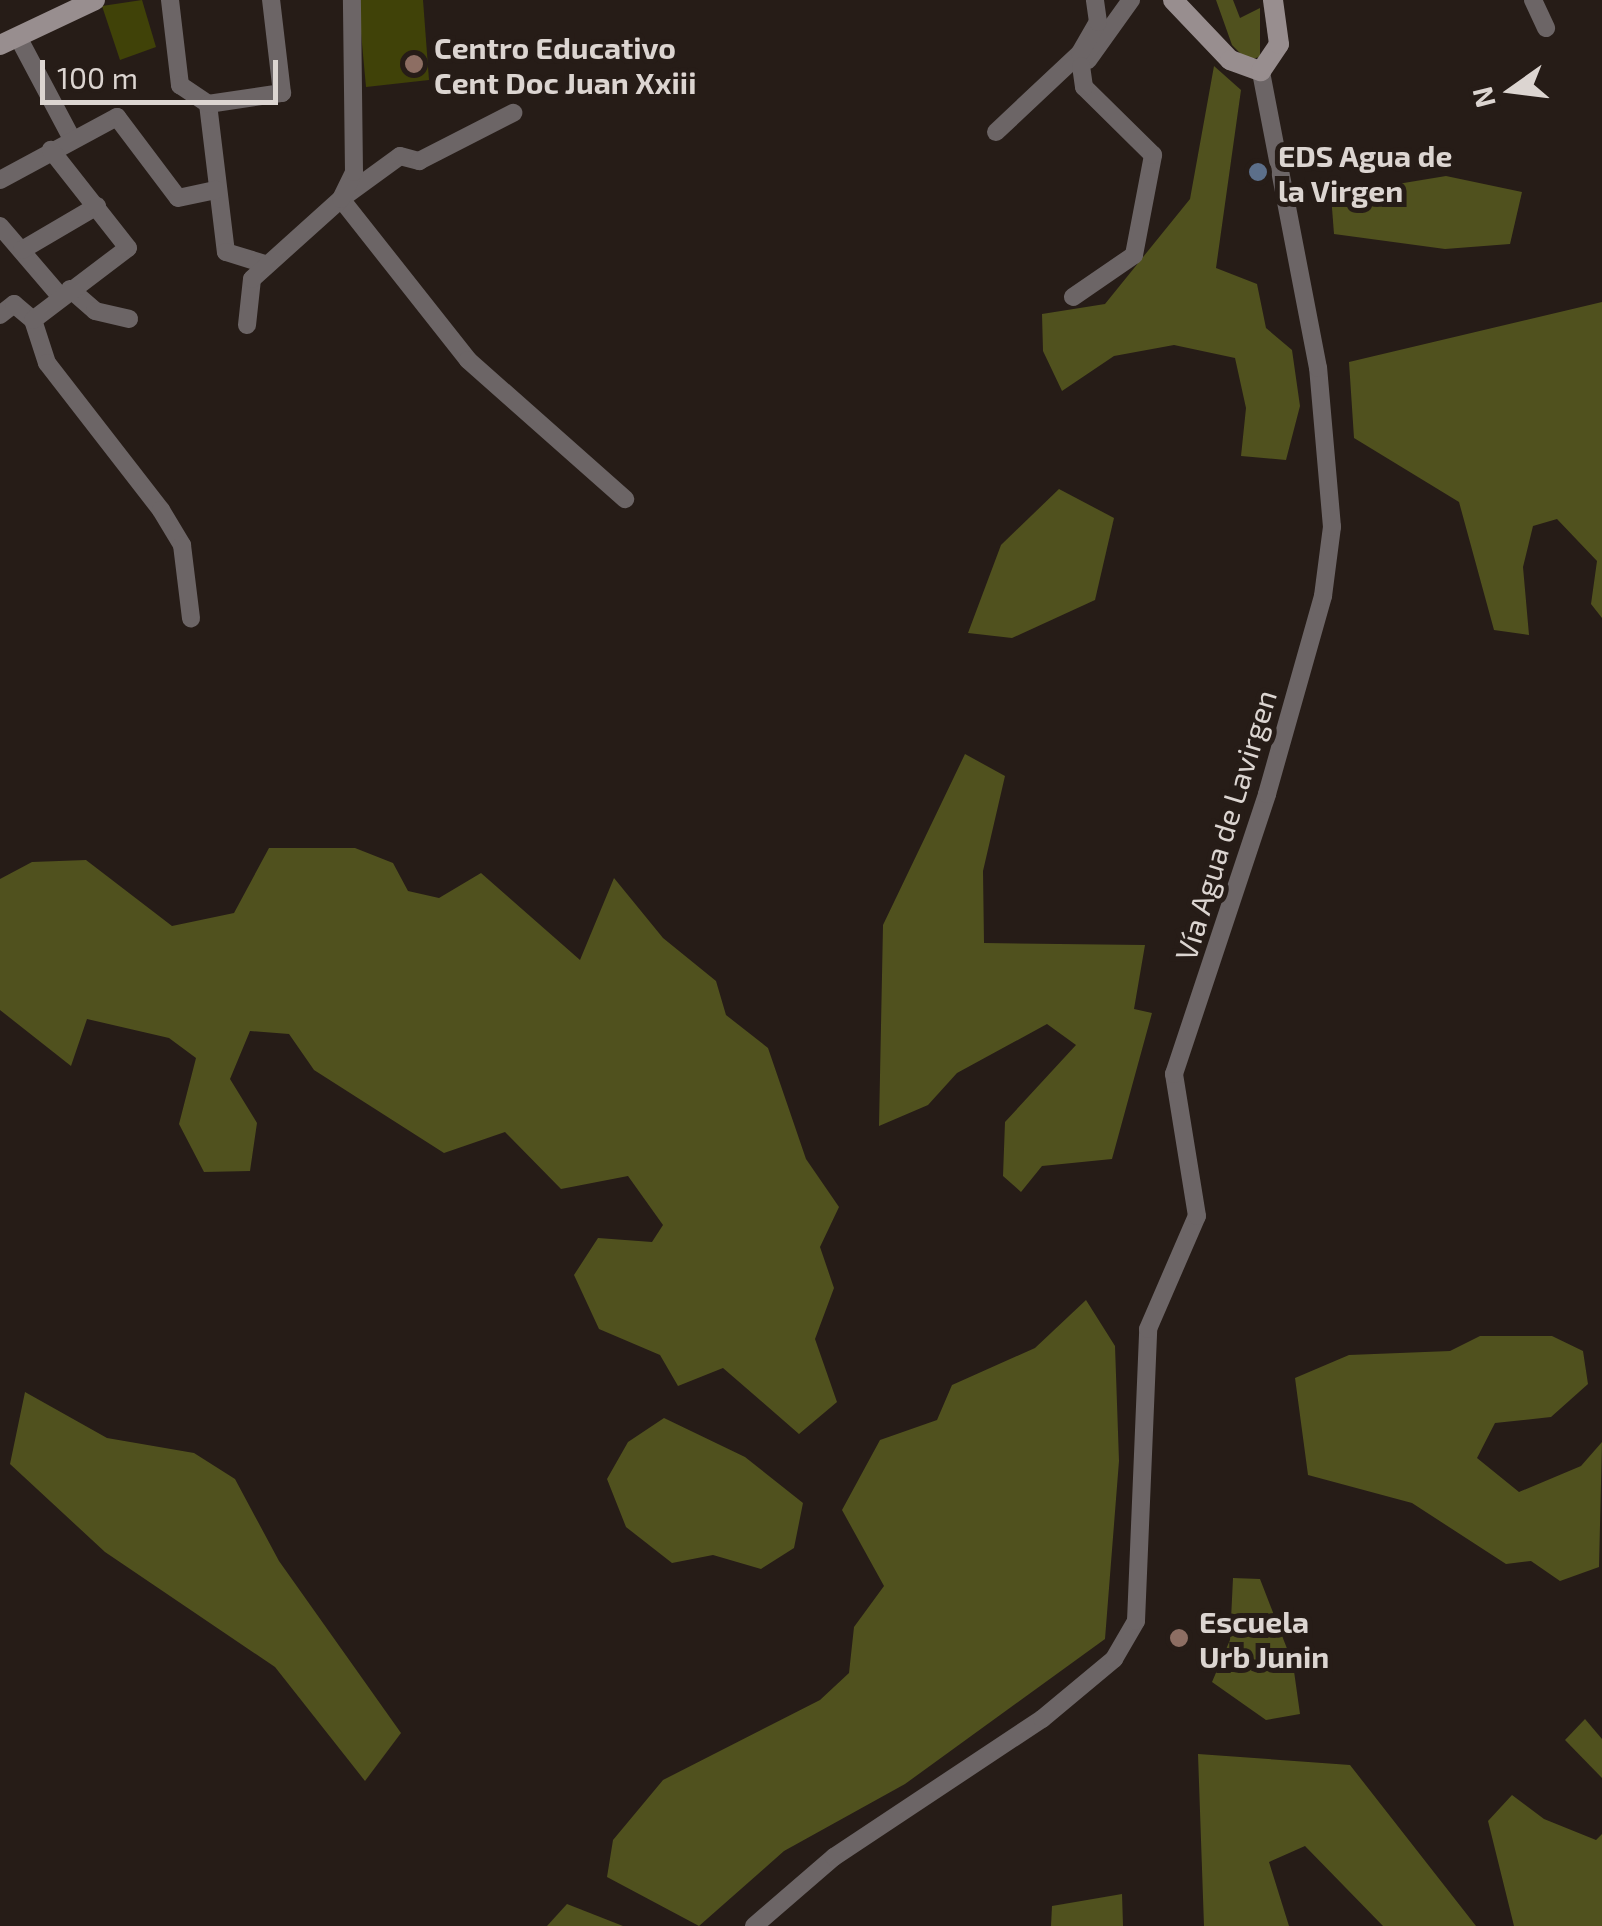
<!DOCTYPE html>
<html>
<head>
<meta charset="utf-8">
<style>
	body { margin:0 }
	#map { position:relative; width:1602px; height:1926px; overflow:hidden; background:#261c17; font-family:"Exo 2",sans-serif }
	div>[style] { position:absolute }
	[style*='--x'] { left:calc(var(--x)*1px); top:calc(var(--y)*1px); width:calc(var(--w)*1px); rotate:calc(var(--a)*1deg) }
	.green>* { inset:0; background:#404208 }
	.forest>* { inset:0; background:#50511e }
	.street>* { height:18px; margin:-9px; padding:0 9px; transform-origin:9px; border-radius:9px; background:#6c6566 }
	.secondary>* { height:20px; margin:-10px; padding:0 10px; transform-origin:10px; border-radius:10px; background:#988e8f }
	.dots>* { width:28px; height:28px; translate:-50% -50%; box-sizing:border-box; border:5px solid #261c17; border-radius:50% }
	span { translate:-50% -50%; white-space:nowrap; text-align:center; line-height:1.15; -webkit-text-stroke:10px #261c17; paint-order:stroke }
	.poi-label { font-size:30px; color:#dcd5d1; font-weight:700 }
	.left { translate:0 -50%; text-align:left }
	.street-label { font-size:30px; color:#dcd5d1 }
	.north { position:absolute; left:1462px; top:40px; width:100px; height:100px; -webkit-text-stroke:8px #261c17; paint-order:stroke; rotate:256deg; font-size:28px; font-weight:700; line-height:40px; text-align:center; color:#dcd5d1 }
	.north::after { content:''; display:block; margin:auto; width:35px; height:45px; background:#dcd5d1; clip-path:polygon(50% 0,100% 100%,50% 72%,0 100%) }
	.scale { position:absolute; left:40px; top:60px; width:238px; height:45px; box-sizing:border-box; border:5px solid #dcd5d1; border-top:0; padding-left:12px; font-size:30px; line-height:35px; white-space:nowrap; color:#dcd5d1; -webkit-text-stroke:8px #261c17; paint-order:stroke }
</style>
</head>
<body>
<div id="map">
	<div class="green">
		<div style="clip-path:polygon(142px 0,156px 47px,120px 60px,102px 6px)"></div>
		<div style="clip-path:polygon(358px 0,423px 0,429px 80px,366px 87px)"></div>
	</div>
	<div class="forest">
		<div style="clip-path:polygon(1216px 0,1233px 0,1240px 18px,1260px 8px,1260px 57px,1247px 60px,1232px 45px)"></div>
		<div style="clip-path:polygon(1214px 66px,1241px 90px,1216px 268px,1257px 284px,1266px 328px,1292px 350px,1300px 406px,1286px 460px,1241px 456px,1246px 408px,1235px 358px,1174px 345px,1114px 356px,1062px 391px,1043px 351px,1042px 314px,1105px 304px,1190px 199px)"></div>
		<div style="clip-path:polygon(1446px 176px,1522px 192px,1510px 244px,1445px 249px,1334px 234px,1331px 195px)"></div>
		<div style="clip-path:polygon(1602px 302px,1602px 618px,1591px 604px,1597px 561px,1557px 519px,1533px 526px,1523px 567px,1529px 635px,1494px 630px,1459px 502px,1354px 438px,1349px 362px)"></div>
		<div style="clip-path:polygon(1059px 489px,1114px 518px,1095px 600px,1012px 638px,968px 633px,1001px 545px)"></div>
		<div style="clip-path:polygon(965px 754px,1005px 776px,983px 871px,984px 943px,1145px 945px,1134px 1009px,1152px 1013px,1112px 1159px,1042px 1166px,1021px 1192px,1003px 1176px,1005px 1122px,1076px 1045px,1047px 1024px,957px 1073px,928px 1105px,879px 1126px,883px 925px)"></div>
		<div style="clip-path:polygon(269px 848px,355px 848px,393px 863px,408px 891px,439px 898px,481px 873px,580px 960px,614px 878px,663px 938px,716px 981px,726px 1015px,768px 1048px,806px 1159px,839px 1207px,820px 1247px,834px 1288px,815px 1339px,837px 1402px,799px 1434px,723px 1368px,678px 1386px,660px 1355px,599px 1329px,574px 1275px,598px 1238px,652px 1242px,663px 1225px,628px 1176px,561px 1189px,505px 1132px,444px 1153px,314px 1070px,289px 1034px,250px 1031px,230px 1079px,257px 1123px,250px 1171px,204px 1172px,179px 1124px,196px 1058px,169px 1038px,87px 1019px,71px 1066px,0 1010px,0 879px,32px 862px,86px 860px,172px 926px,234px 913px)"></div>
		<div style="clip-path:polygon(1086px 1300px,1115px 1346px,1119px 1461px,1105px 1639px,905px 1784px,784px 1851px,699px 1926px,607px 1877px,613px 1840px,663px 1780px,820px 1700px,849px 1673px,854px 1627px,884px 1586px,842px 1510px,880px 1440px,937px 1420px,952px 1385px,1035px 1348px)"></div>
		<div style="clip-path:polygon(1480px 1336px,1552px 1336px,1583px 1351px,1588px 1384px,1551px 1417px,1495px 1423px,1477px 1458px,1519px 1492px,1581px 1466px,1602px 1442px,1599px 1567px,1560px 1581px,1531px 1561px,1506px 1564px,1412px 1503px,1308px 1475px,1295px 1378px,1349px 1355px,1450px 1351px)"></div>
		<div style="clip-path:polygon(25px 1392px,107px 1438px,194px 1453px,235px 1479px,279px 1561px,401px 1733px,365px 1781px,275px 1667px,105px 1552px,10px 1464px)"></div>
		<div style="clip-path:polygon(664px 1418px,745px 1457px,803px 1503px,794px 1548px,761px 1569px,713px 1555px,672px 1563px,626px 1527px,607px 1479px,628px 1442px)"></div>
		<div style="clip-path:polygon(1233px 1578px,1260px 1579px,1293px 1664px,1300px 1714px,1266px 1720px,1212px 1682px,1230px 1640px)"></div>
		<div style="clip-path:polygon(1585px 1719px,1602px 1739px,1602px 1778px,1565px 1740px)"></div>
		<div style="clip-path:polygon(1198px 1754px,1350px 1765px,1476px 1926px,1383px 1926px,1305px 1846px,1269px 1862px,1289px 1926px,1204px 1926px)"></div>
		<div style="clip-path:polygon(1512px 1795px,1544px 1819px,1596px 1840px,1602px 1834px,1602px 1926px,1514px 1926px,1488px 1821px)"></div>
		<div style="clip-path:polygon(1122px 1894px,1123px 1926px,1051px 1926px,1052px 1906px)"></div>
		<div style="clip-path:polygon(567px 1904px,623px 1926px,547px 1926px)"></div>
	</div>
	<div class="street">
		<div style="--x:170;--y:0;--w:86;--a:83.3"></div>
		<div style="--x:180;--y:85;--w:34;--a:34"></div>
		<div style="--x:1533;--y:0;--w:31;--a:65"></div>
		<div style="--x:18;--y:37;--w:115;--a:62.1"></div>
		<div style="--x:1088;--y:60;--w:74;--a:-54.4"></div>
		<div style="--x:208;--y:104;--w:149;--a:83.1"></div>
		<div style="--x:226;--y:252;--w:41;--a:17.1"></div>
		<div style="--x:208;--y:104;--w:75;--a:-8.5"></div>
		<div style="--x:282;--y:93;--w:94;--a:-96.7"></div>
		<div style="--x:996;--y:132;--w:115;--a:-43.2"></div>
		<div style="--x:1080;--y:53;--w:36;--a:-60"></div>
		<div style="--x:1098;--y:22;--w:22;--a:-98"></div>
		<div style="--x:0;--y:180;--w:133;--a:-28.3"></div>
		<div style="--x:117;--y:117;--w:101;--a:53"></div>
		<div style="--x:178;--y:198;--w:39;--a:-12"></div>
		<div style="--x:345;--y:196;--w:68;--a:-36"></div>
		<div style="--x:400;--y:156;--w:20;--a:15"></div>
		<div style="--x:419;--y:161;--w:106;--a:-27.1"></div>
		<div style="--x:341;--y:199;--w:205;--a:51.7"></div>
		<div style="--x:468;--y:360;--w:210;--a:41.5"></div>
		<div style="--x:0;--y:226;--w:92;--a:49.4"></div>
		<div style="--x:22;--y:250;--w:87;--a:-30.4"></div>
		<div style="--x:70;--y:289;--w:33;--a:41"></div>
		<div style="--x:95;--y:311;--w:35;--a:13"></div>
		<div style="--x:1073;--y:297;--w:74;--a:-34.5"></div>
		<div style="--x:1134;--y:255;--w:102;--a:-79.2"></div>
		<div style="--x:1153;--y:155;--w:97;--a:-135.4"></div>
		<div style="--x:1084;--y:87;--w:21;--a:-98"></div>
		<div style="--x:0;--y:315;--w:18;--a:-38"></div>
		<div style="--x:14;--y:304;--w:25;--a:40"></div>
		<div style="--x:33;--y:320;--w:45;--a:72"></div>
		<div style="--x:47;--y:363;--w:186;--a:52.2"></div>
		<div style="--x:161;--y:510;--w:41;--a:59"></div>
		<div style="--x:182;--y:545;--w:74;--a:83"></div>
		<div style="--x:33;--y:320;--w:119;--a:-37.2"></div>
		<div style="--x:128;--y:248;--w:125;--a:-128.2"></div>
		<div style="--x:247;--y:325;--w:46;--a:-83.8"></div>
		<div style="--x:252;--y:279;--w:120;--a:-42"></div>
		<div style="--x:341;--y:199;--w:30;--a:-64"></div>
		<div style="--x:354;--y:172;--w:172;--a:-90.7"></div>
		<div style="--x:754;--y:1926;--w:106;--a:-40.8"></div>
		<div style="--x:834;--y:1857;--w:250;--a:-33.6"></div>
		<div style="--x:1042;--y:1719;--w:94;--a:-39.8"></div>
		<div style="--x:1114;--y:1659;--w:44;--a:-59.9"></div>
		<div style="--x:1136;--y:1621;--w:292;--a:-87.6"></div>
		<div style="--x:1148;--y:1329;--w:123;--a:-66.6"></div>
		<div style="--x:1197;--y:1216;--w:144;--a:-99.2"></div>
		<div style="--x:1174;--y:1074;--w:295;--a:-71.6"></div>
		<div style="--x:1267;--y:794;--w:206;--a:-74.2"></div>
		<div style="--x:1323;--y:596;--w:70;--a:-82.6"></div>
		<div style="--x:1332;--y:527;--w:160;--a:-95"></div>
		<div style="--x:1318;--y:368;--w:302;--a:-100.9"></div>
	</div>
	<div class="secondary">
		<div style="--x:1173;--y:0;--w:83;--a:46.5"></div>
		<div style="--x:1230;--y:60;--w:33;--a:20"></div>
		<div style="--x:1261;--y:71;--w:32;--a:-56"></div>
		<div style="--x:1279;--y:44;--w:44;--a:-97.8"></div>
		<div style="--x:0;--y:45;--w:105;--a:-25.3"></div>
	</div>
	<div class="dots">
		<div style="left:414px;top:64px;background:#8d6e63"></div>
		<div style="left:1258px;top:172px;background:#5c6f8a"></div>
		<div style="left:1179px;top:1638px;background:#8d6e63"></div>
	</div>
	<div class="poi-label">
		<span class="left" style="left:434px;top:64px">Centro Educativo<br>Cent Doc Juan Xxiii</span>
		<span class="left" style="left:1278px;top:172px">EDS Agua de<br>la Virgen</span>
		<span class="left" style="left:1199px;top:1638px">Escuela<br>Urb Junin</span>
	</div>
	<div class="street-label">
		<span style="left:1225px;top:825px;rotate:-73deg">Vía Agua de Lavirgen</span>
	</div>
	<div class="north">N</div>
	<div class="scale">100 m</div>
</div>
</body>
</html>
